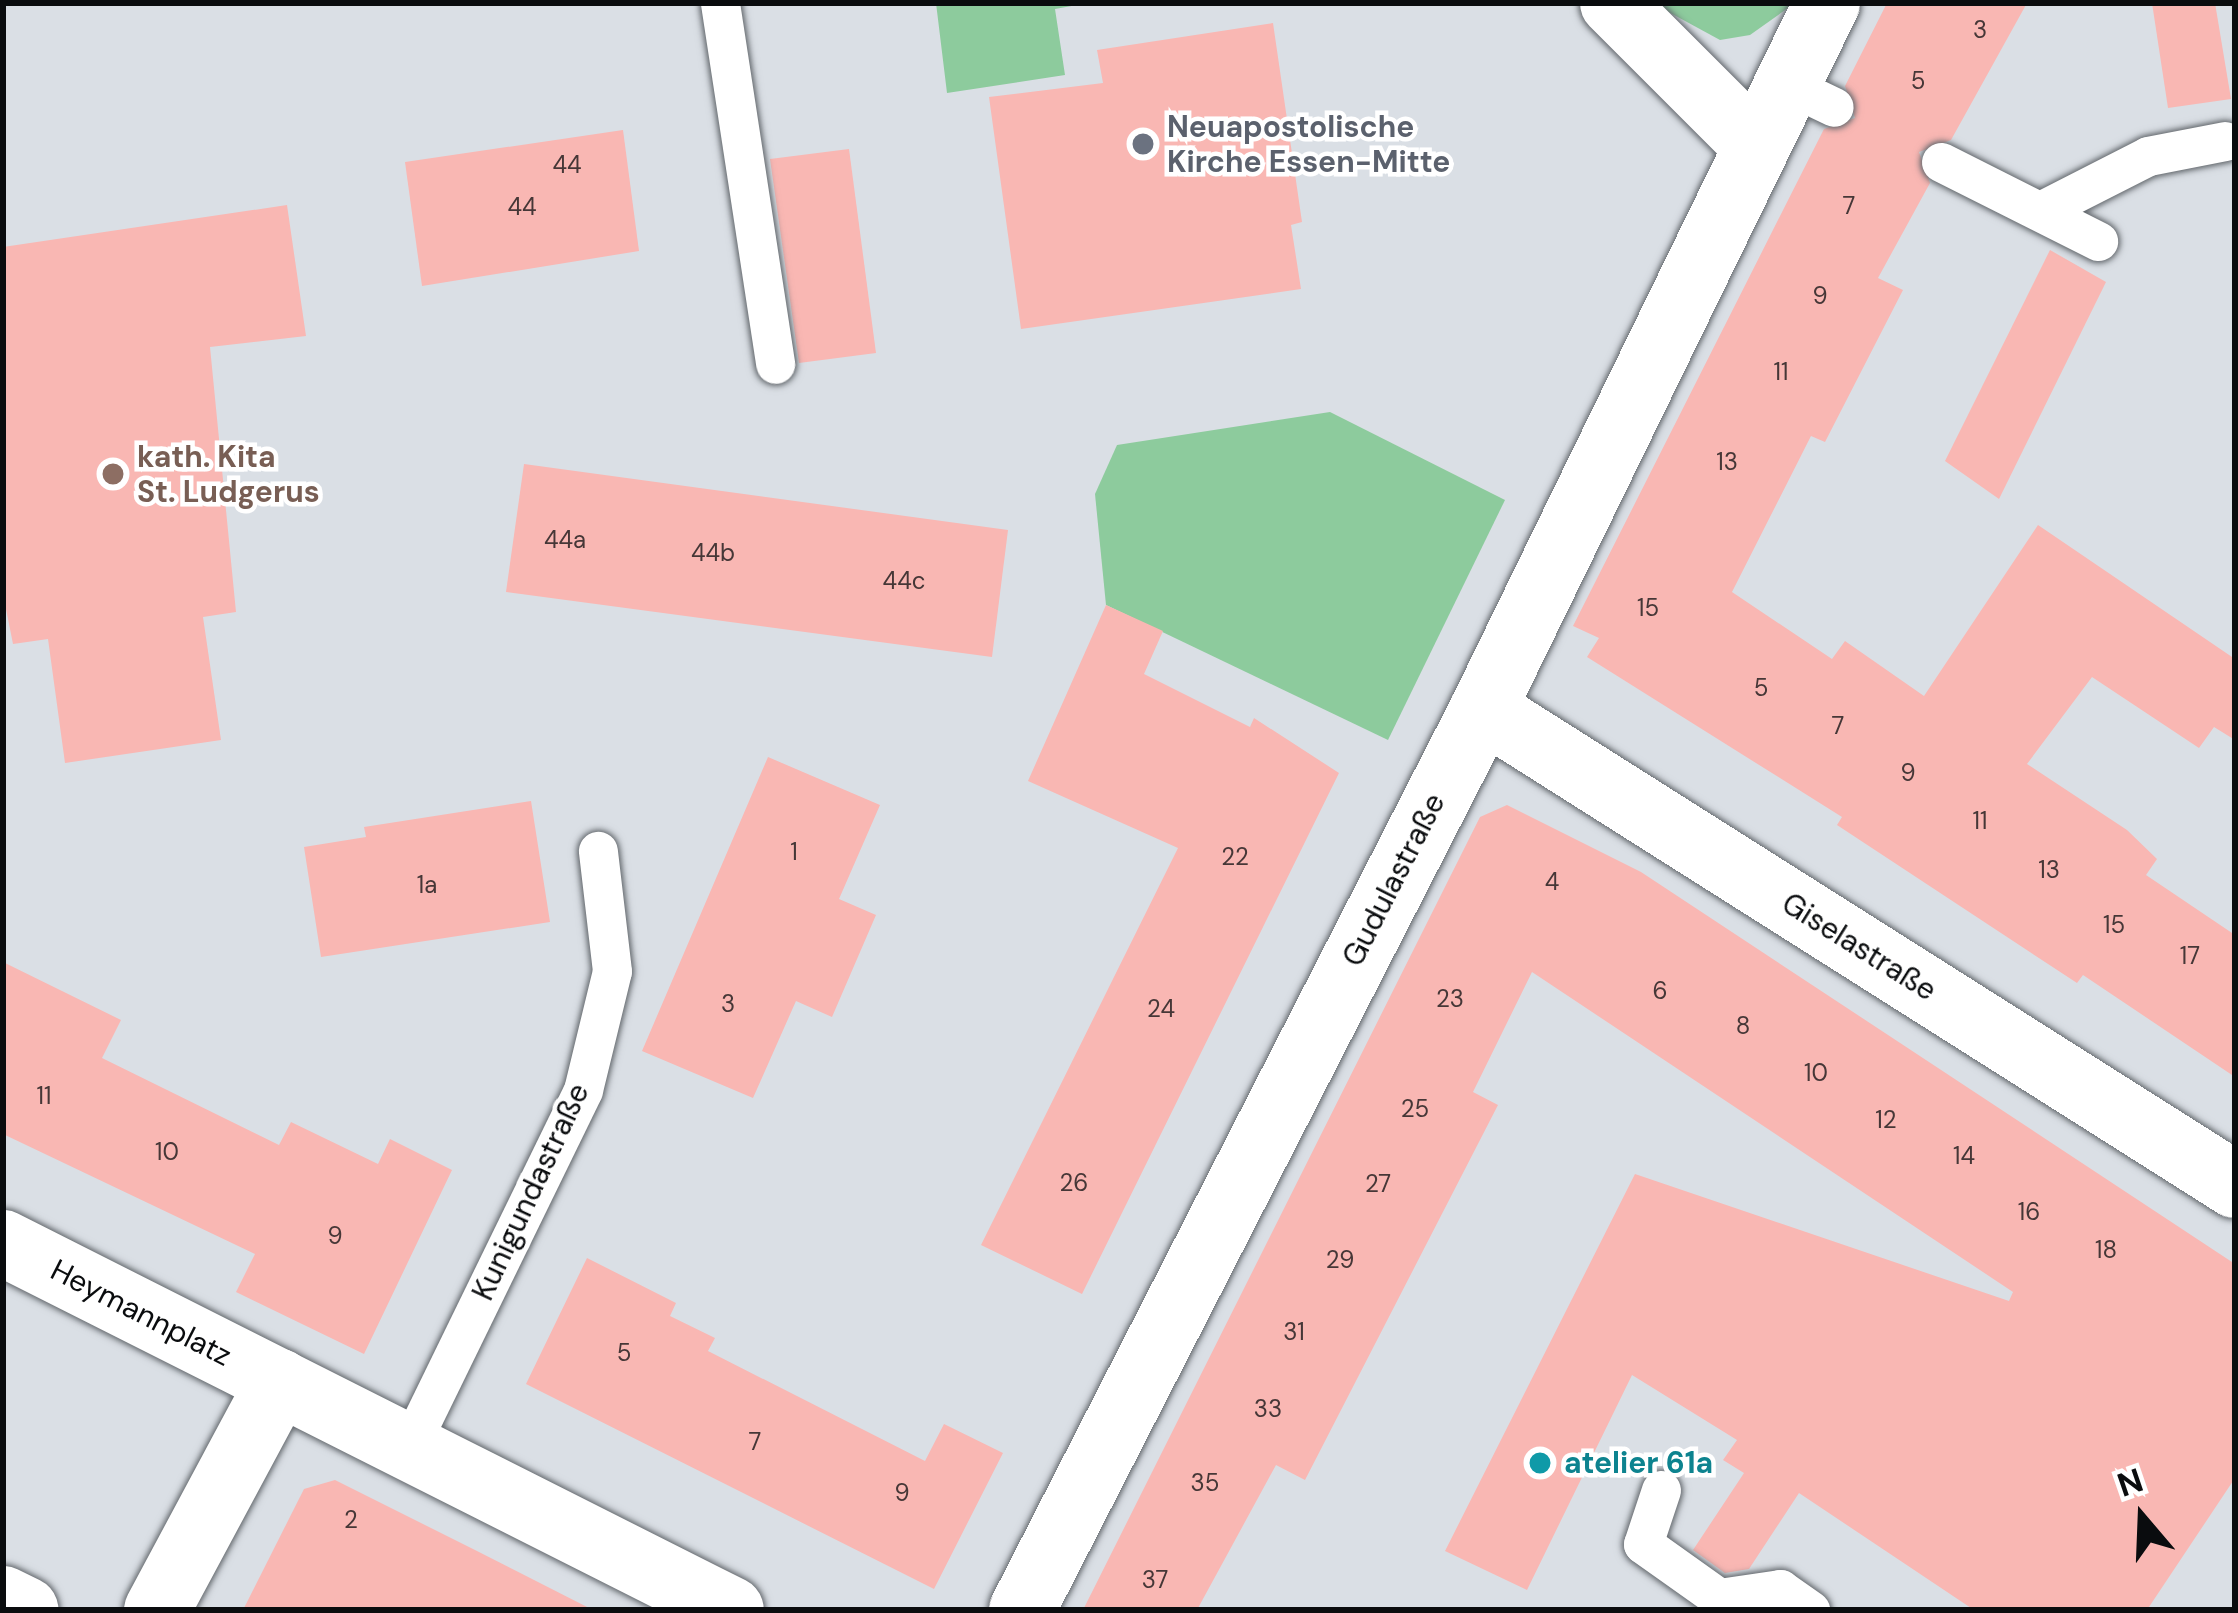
<!DOCTYPE html>
<html>
<head>
<meta charset="utf-8">
<style>
	body { margin:0 }
	#map { position:relative; width:2238px; height:1613px; overflow:hidden; background:#dadfe5; font-family:"DM Sans",sans-serif }
	div>[style] { position:absolute }
	[style*='--x'] { left:calc(var(--x)*1px); top:calc(var(--y)*1px); width:calc(var(--w)*1px); rotate:calc(var(--a)*1deg) }
	.green>* { inset:0; background:#8dcb9d }
	.building>* { inset:0; background:#f9b7b3 }
	.roads { filter:drop-shadow(0 0 3px #62676c) drop-shadow(0 0 3px #62676c) }
	.service>* { height:39px; margin:-19.5px; padding:0 19.5px; transform-origin:19.5px; border-radius:19.5px; background:#fff }
	.minor>* { height:66px; margin:-33px; padding:0 33px; transform-origin:33px; border-radius:33px; background:#fff }
	.dots>* { width:33px; height:33px; translate:-50% -50%; box-sizing:border-box; border:6px solid #fff; border-radius:50% }
	span { translate:-50% -50%; white-space:nowrap; text-align:center; line-height:1.15; -webkit-text-stroke:9px #fff; paint-order:stroke }
	.number-label { font-size:24px; color:#463737 }
	.number-label span { -webkit-text-stroke-width:0 }
	.worship-label { font-size:30px; color:#5b616d; font-weight:700 }
	.left { translate:0 -50%; text-align:left }
	.education-label { font-size:30px; color:#785e54; font-weight:700 }
	.street-label { font-size:30px; color:#0a0c0e }
	.culture-label { font-size:30px; color:#0d838f; font-weight:700 }
	.frame { position:absolute; inset:0; border:6px solid #0a0c0e; pointer-events:none }
	.north { position:absolute; left:2082px; top:1457px; width:120px; height:120px; -webkit-text-stroke:9px #fff; paint-order:stroke; rotate:341deg; font-size:33px; font-weight:700; line-height:48px; text-align:center; color:#0a0c0e }
	.north::after { content:''; display:block; margin:auto; width:42px; height:54px; background:#0a0c0e; clip-path:polygon(50% 0,100% 100%,50% 72%,0 100%) }
</style>
</head>
<body>
<div id="map">
	<div class="green">
		<div style="clip-path:polygon(936px 3px,1088px 3px,1055px 9px,1065px 75px,947px 93px)"></div>
		<div style="clip-path:polygon(1652px 3px,1795px 3px,1750px 35px,1720px 40px)"></div>
		<div style="clip-path:polygon(1330px 412px,1505px 500px,1388px 740px,1106px 605px,1095px 494px,1117px 445px)"></div>
	</div>
	<div class="building">
		<div style="clip-path:polygon(1887px 3px,2027px 3px,1951px 140px,1919px 152px,1930px 183px,1878px 278px,1903px 290px,1825px 442px,1811px 436px,1732px 592px,1832px 659px,1845px 641px,1924px 696px,2038px 525px,2235px 659px,2235px 740px,2214px 727px,2199px 748px,2092px 677px,2027px 764px,2127px 830px,2157px 859px,2146px 875px,2235px 935px,2235px 1077px,2083px 975px,2077px 983px,1837px 825px,1842px 817px,1587px 657px,1599px 638px,1573px 626px,1824px 129px,1855px 118px,1845px 86px)"></div>
		<div style="clip-path:polygon(2152px 3px,2215px 3px,2231px 99px,2168px 108px)"></div>
		<div style="clip-path:polygon(1273px 23px,1302px 222px,1291px 225px,1301px 289px,1021px 329px,989px 97px,1103px 83px,1097px 50px)"></div>
		<div style="clip-path:polygon(623px 130px,639px 251px,422px 286px,405px 162px)"></div>
		<div style="clip-path:polygon(849px 149px,876px 353px,799px 363px,770px 159px)"></div>
		<div style="clip-path:polygon(287px 205px,306px 336px,210px 347px,236px 612px,203px 617px,221px 740px,65px 763px,48px 639px,13px 644px,3px 594px,3px 247px)"></div>
		<div style="clip-path:polygon(2050px 250px,2106px 282px,1999px 499px,1945px 461px)"></div>
		<div style="clip-path:polygon(524px 464px,1008px 530px,992px 657px,506px 592px)"></div>
		<div style="clip-path:polygon(1106px 605px,1163px 631px,1144px 674px,1250px 727px,1254px 718px,1339px 773px,1082px 1294px,981px 1245px,1178px 848px,1028px 781px)"></div>
		<div style="clip-path:polygon(768px 757px,880px 805px,839px 899px,876px 915px,832px 1017px,796px 1001px,753px 1098px,642px 1051px)"></div>
		<div style="clip-path:polygon(531px 801px,550px 922px,321px 957px,304px 847px,366px 837px,364px 827px)"></div>
		<div style="clip-path:polygon(1507px 805px,1641px 872px,2235px 1264px,2235px 1478px,2147px 1610px,1974px 1610px,1799px 1493px,1749px 1569px,1725px 1573px,1693px 1550px,1744px 1473px,1723px 1460px,1737px 1440px,1632px 1375px,1527px 1590px,1445px 1551px,1635px 1174px,2009px 1301px,2013px 1292px,1532px 972px,1473px 1092px,1498px 1105px,1305px 1480px,1276px 1465px,1197px 1610px,1083px 1610px,1480px 817px)"></div>
		<div style="clip-path:polygon(3px 962px,121px 1020px,102px 1058px,279px 1145px,291px 1122px,378px 1164px,390px 1139px,452px 1170px,364px 1354px,236px 1292px,255px 1254px,3px 1134px)"></div>
		<div style="clip-path:polygon(587px 1258px,676px 1303px,670px 1316px,715px 1338px,708px 1351px,925px 1461px,944px 1424px,1003px 1453px,934px 1589px,526px 1384px)"></div>
		<div style="clip-path:polygon(335px 1480px,475px 1550px,593px 1610px,243px 1610px,304px 1489px)"></div>
	</div>
	<div class="roads">
		<div class="service">
			<div style="--x:720;--y:3;--w:365;--a:81.3"></div>
			<div style="--x:1784;--y:83;--w:55;--a:25.6"></div>
			<div style="--x:1941;--y:162;--w:176;--a:26.7"></div>
			<div style="--x:2040;--y:211;--w:121;--a:-27"></div>
			<div style="--x:2148;--y:156;--w:78;--a:-11"></div>
			<div style="--x:408;--y:1449;--w:399;--a:-64"></div>
			<div style="--x:583;--y:1090;--w:122;--a:-76.3"></div>
			<div style="--x:612;--y:971;--w:121;--a:-96.7"></div>
			<div style="--x:1661;--y:1490;--w:57;--a:108.4"></div>
			<div style="--x:1643;--y:1544;--w:93;--a:35.4"></div>
			<div style="--x:1719;--y:1598;--w:62;--a:-8.4"></div>
			<div style="--x:1780;--y:1589;--w:37;--a:35"></div>
		</div>
		<div class="minor">
			<div style="--x:1613;--y:3;--w:198;--a:45"></div>
			<div style="--x:1483;--y:709;--w:890;--a:32.33"></div>
			<div style="--x:3;--y:1243;--w:815;--a:26.75"></div>
			<div style="--x:3;--y:1599;--w:25;--a:26"></div>
			<div style="--x:157;--y:1610;--w:259;--a:-61.8"></div>
			<div style="--x:1022;--y:1610;--w:1012;--a:-62.9"></div>
			<div style="--x:1483;--y:709;--w:785;--a:-64.02"></div>
		</div>
	</div>
	<div class="dots">
		<div style="left:1143px;top:144px;background:#6b7280"></div>
		<div style="left:113px;top:474px;background:#8d6e63"></div>
		<div style="left:1540px;top:1463px;background:#0f9aa8"></div>
	</div>
	<div class="number-label">
		<span style="left:1980px;top:30px">3</span>
		<span style="left:1918px;top:81px">5</span>
		<span style="left:567px;top:165px">44</span>
		<span style="left:1849px;top:206px">7</span>
		<span style="left:522px;top:207px">44</span>
		<span style="left:1820px;top:296px">9</span>
		<span style="left:1781px;top:372px">11</span>
		<span style="left:1727px;top:462px">13</span>
		<span style="left:565px;top:540px">44a</span>
		<span style="left:713px;top:553px">44b</span>
		<span style="left:904px;top:581px">44c</span>
		<span style="left:1648px;top:608px">15</span>
		<span style="left:1761px;top:688px">5</span>
		<span style="left:1838px;top:726px">7</span>
		<span style="left:1908px;top:773px">9</span>
		<span style="left:1980px;top:821px">11</span>
		<span style="left:794px;top:852px">1</span>
		<span style="left:1235px;top:857px">22</span>
		<span style="left:2049px;top:870px">13</span>
		<span style="left:1552px;top:882px">4</span>
		<span style="left:427px;top:885px">1a</span>
		<span style="left:2114px;top:925px">15</span>
		<span style="left:2190px;top:956px">17</span>
		<span style="left:1660px;top:991px">6</span>
		<span style="left:1450px;top:999px">23</span>
		<span style="left:728px;top:1004px">3</span>
		<span style="left:1161px;top:1009px">24</span>
		<span style="left:1743px;top:1026px">8</span>
		<span style="left:1816px;top:1073px">10</span>
		<span style="left:44px;top:1096px">11</span>
		<span style="left:1415px;top:1109px">25</span>
		<span style="left:1886px;top:1120px">12</span>
		<span style="left:167px;top:1152px">10</span>
		<span style="left:1964px;top:1156px">14</span>
		<span style="left:1074px;top:1183px">26</span>
		<span style="left:1378px;top:1184px">27</span>
		<span style="left:2029px;top:1212px">16</span>
		<span style="left:335px;top:1236px">9</span>
		<span style="left:2106px;top:1250px">18</span>
		<span style="left:1340px;top:1260px">29</span>
		<span style="left:1294px;top:1332px">31</span>
		<span style="left:624px;top:1353px">5</span>
		<span style="left:1268px;top:1409px">33</span>
		<span style="left:755px;top:1442px">7</span>
		<span style="left:1205px;top:1483px">35</span>
		<span style="left:902px;top:1493px">9</span>
		<span style="left:351px;top:1520px">2</span>
		<span style="left:1155px;top:1580px">37</span>
	</div>
	<div class="worship-label">
		<span class="left" style="left:1167px;top:144px">Neuapostolische<br>Kirche Essen-Mitte</span>
	</div>
	<div class="education-label">
		<span class="left" style="left:137px;top:474px">kath. Kita<br>St. Ludgerus</span>
	</div>
	<div class="street-label">
		<span style="left:1394px;top:880px;rotate:-63deg">Gudulastraße</span>
		<span style="left:1859px;top:947px;rotate:32deg">Giselastraße</span>
		<span style="left:531px;top:1192px;rotate:-65deg">Kunigundastraße</span>
		<span style="left:141px;top:1313px;rotate:27deg">Heymannplatz</span>
	</div>
	<div class="culture-label">
		<span class="left" style="left:1564px;top:1463px">atelier 61a</span>
	</div>
	<div class="frame"></div>
	<div class="north">N</div>
</div>
</body>
</html>
